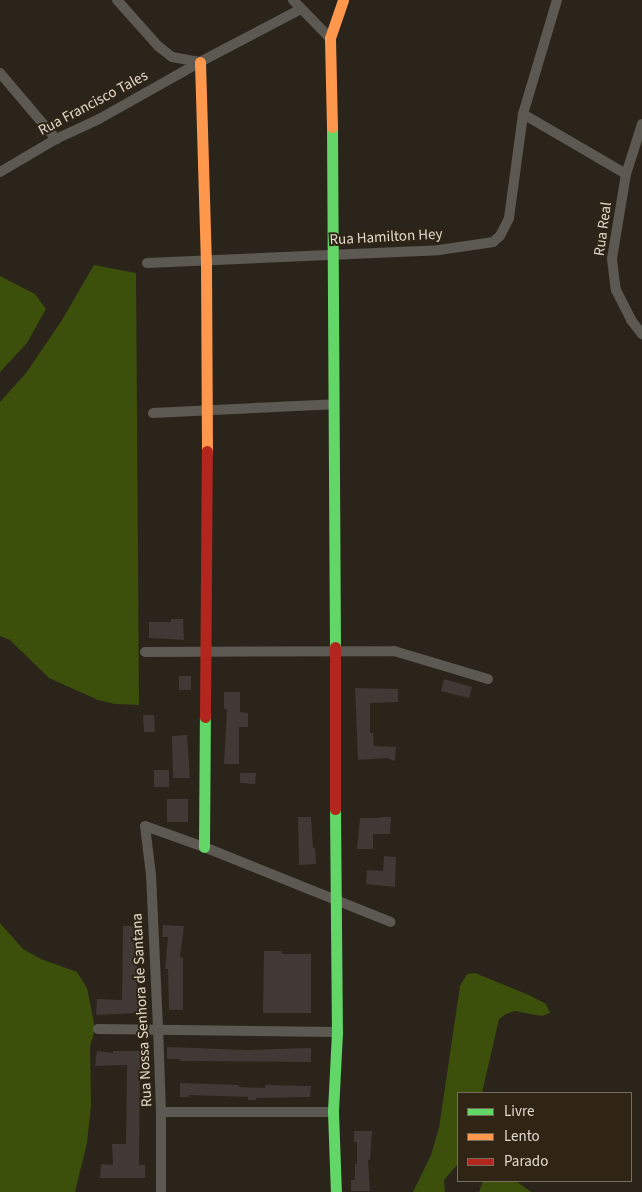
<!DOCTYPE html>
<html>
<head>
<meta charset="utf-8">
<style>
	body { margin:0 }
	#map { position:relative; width:642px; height:1192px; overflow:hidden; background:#2a241b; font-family:"Source Sans 3",sans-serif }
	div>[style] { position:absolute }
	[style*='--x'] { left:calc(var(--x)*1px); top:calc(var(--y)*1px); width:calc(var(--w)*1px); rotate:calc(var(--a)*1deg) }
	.forest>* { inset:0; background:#3c4f0b }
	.building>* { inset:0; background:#403935 }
	.street>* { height:10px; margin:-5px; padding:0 5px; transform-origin:5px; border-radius:5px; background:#5c5852 }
	.fast>* { height:11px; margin:-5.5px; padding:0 5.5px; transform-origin:5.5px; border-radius:5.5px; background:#63d668 }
	.slow>* { height:11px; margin:-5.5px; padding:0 5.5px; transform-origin:5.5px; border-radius:5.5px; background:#ff974d }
	.jam>* { height:11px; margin:-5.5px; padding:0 5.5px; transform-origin:5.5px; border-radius:5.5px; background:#b3261e }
	span { translate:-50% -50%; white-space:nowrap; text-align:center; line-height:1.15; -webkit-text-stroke:4px #302515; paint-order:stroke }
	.street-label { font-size:15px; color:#e0d9ce }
	.legend { position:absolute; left:457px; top:1092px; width:175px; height:90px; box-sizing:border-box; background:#302515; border:1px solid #766d5f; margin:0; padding:6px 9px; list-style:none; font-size:15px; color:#e0d9ce }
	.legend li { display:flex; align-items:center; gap:10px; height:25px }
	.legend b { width:25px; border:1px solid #766d5f }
</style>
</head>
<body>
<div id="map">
	<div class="forest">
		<div style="clip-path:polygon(94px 265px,136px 273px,139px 705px,115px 704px,98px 700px,49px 678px,10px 640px,0 636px,0 402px,26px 373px,62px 320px)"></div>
		<div style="clip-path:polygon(0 276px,35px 294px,46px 309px,27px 343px,0 372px)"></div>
		<div style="clip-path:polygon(0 923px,23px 949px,41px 959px,77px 972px,87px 988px,95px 1028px,90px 1047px,91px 1105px,87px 1143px,75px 1192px,0 1192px)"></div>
		<div style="clip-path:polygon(475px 973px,529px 995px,546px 1004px,550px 1013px,542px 1016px,515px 1011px,506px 1014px,499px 1019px,482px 1093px,458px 1093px,458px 1164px,444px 1180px,445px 1192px,413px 1192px,431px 1155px,439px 1128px,460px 986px,467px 974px)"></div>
		<div style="clip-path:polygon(483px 1181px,516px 1181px,531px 1192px,479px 1192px)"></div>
	</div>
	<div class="building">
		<div style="clip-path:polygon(171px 619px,183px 619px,184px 640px,149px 638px,149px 622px,171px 622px)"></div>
		<div style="clip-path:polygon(179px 676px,191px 676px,191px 690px,179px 690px)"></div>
		<div style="clip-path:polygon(444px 679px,472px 687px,469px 698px,441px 691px)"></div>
		<div style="clip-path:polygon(355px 688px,398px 689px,398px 702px,370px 703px,370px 733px,373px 733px,374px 746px,396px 747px,395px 761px,387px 758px,358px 760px)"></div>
		<div style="clip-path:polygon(224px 692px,240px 692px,240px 712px,248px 713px,248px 727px,239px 727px,239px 764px,224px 764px,227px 709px,224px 709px)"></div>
		<div style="clip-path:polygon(143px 715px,154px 715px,155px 732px,144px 732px)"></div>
		<div style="clip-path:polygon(187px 735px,190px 778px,173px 778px,172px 736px)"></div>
		<div style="clip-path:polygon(154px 770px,169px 770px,169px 787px,154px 787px)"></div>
		<div style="clip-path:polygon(240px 773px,256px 773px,255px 784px,240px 783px)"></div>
		<div style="clip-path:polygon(167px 799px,188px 799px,188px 822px,167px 822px)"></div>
		<div style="clip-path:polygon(298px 817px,311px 817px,313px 848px,315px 848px,316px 864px,299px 865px)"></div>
		<div style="clip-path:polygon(380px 817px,391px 817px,390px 834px,373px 834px,373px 849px,357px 849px,360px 818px,380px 818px)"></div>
		<div style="clip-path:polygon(384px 856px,396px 857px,395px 887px,366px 884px,367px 870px,383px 871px)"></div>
		<div style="clip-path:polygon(163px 925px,184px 926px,180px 957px,183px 958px,183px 1010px,169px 1010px,168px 969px,165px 969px,168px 937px,162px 937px)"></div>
		<div style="clip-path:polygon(123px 926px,137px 926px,137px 1000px,139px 1000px,139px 1013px,96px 1015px,97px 999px,122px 1000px)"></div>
		<div style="clip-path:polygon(264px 951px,282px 951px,282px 954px,311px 954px,311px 1013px,263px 1013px)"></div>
		<div style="clip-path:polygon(167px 1047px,248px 1050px,311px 1048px,311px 1062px,180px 1061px,180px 1059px,167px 1059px)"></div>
		<div style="clip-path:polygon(97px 1051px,113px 1053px,113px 1051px,140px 1051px,139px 1165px,145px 1165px,145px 1178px,100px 1178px,101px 1164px,113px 1165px,112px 1144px,126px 1144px,127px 1065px,95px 1066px)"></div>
		<div style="clip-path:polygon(180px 1083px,239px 1085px,239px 1087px,265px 1088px,265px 1085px,311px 1086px,310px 1097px,256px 1098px,256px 1100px,248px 1100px,248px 1097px,189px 1095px,189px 1097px,180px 1097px)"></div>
		<div style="clip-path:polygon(354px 1131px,372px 1131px,370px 1160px,368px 1160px,370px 1191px,351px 1191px,351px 1180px,355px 1180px,355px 1164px,357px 1164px,357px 1142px,354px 1142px)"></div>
	</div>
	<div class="street">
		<div style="--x:117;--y:0;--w:62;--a:48.3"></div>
		<div style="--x:158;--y:46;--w:18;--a:38"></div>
		<div style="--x:172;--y:57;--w:28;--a:10"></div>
		<div style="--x:293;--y:0;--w:53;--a:45.8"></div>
		<div style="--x:0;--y:73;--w:87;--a:49.7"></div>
		<div style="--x:523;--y:114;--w:119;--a:30.2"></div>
		<div style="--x:642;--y:124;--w:52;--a:107.7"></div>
		<div style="--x:626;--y:174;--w:86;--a:99.4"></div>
		<div style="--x:612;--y:259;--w:31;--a:83"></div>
		<div style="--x:616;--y:290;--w:34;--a:63"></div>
		<div style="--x:631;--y:320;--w:18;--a:52"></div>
		<div style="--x:0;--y:172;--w:65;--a:-30.5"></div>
		<div style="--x:56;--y:139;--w:47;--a:-24.9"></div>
		<div style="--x:99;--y:119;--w:116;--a:-29.4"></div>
		<div style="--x:200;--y:62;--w:114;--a:-27.7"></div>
		<div style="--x:147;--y:263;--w:292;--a:-2.5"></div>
		<div style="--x:439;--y:250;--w:55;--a:-8.4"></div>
		<div style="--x:493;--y:242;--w:9;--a:-41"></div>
		<div style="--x:500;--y:236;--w:20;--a:-63"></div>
		<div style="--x:509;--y:218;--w:105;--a:-82.3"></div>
		<div style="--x:523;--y:114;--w:119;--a:-73.4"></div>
		<div style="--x:153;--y:413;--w:181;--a:-2.8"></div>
		<div style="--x:145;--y:652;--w:249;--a:-0.2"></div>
		<div style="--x:394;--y:651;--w:98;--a:16.6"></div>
		<div style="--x:98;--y:1029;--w:239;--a:0.7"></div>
		<div style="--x:161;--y:1112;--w:172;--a:0"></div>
		<div style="--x:161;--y:1192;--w:80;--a:-90"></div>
		<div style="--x:161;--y:1112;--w:84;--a:-92"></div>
		<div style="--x:158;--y:1028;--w:153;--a:-92.6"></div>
		<div style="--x:151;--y:875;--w:49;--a:-97"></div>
		<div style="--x:145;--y:826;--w:63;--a:19.6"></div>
		<div style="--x:204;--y:847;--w:201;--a:21.9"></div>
	</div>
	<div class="fast">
		<div style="--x:332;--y:127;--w:520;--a:89.67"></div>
		<div style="--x:335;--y:809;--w:223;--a:89.5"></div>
		<div style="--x:337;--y:1032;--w:80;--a:92.9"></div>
		<div style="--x:333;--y:1112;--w:80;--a:87.9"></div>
		<div style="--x:204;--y:847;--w:130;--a:-89.6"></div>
	</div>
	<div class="slow">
		<div style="--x:200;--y:62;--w:199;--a:88.3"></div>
		<div style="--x:206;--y:261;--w:190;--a:89.7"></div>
		<div style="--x:332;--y:127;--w:89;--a:-91.3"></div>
		<div style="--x:330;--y:38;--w:40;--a:-71.1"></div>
	</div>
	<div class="jam">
		<div style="--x:335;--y:647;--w:162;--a:90"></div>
		<div style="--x:205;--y:717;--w:266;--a:-89.6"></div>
	</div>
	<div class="street-label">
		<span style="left:93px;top:103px;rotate:-28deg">Rua Francisco Tales</span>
		<span style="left:603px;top:229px;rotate:-82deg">Rua Real</span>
		<span style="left:386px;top:237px;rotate:-3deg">Rua Hamilton Hey</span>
		<span style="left:142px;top:1010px;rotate:-93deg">Rua Nossa Senhora de Santana</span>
	</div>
	<ul class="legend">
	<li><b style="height:6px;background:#63d668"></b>Livre</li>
	<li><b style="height:6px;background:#ff974d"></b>Lento</li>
	<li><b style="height:6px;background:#b3261e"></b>Parado</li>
	</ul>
</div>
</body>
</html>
